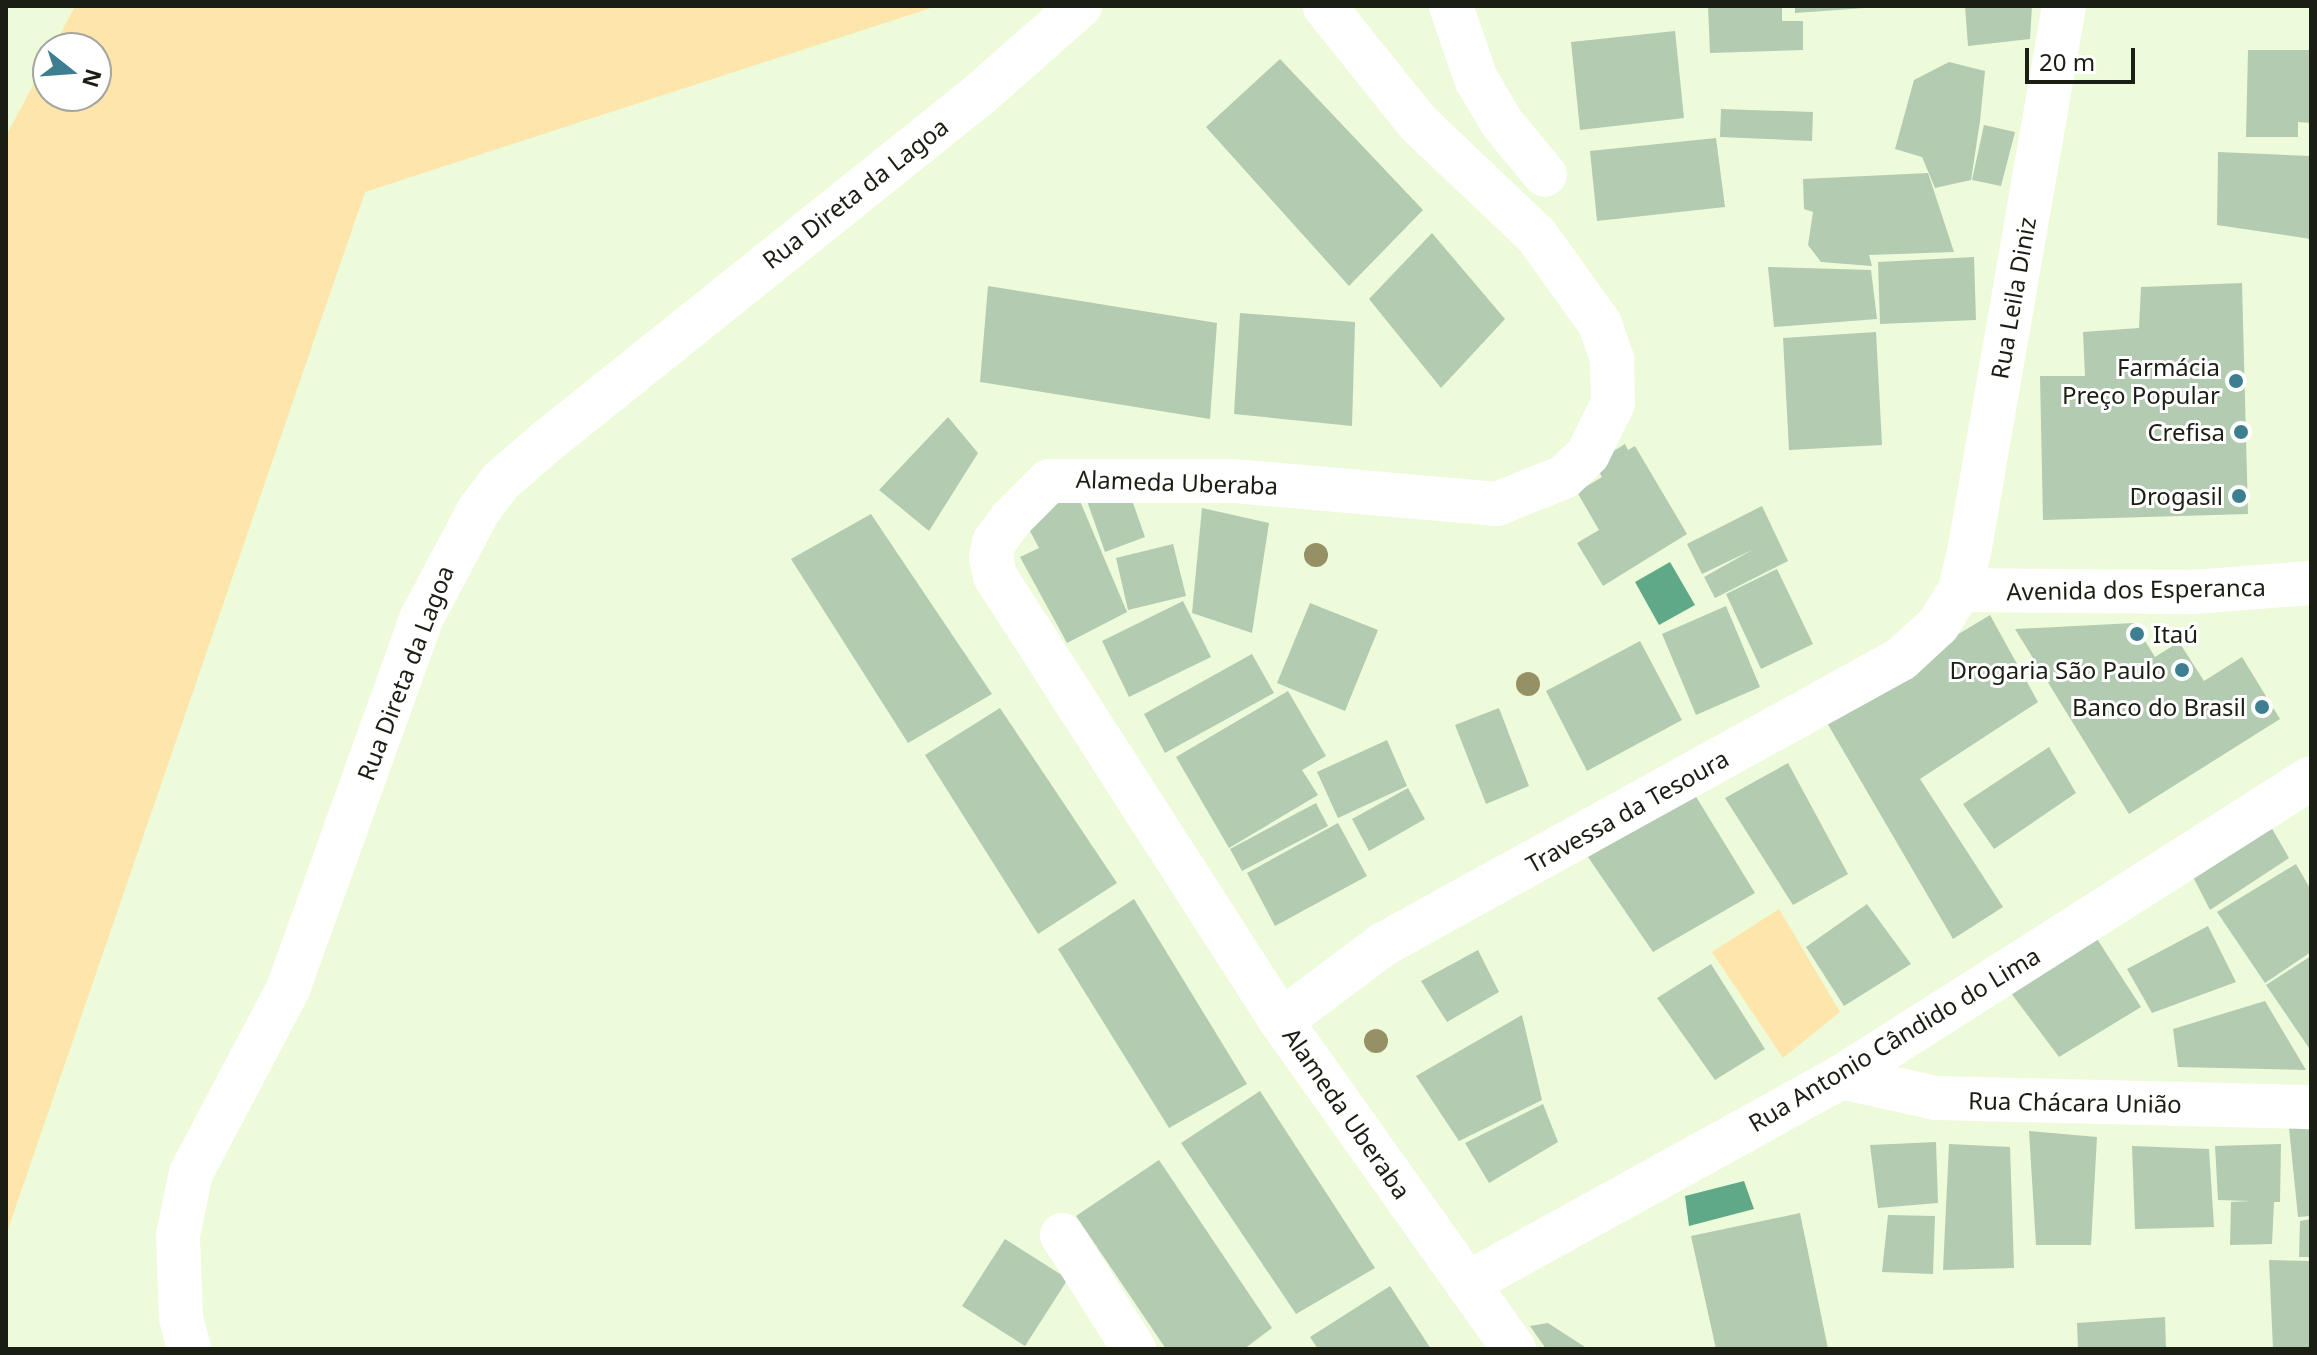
<!DOCTYPE html>
<html>
<head>
<meta charset="utf-8">
<style>
	body { margin:0 }
	#map { position:relative; width:2317px; height:1355px; overflow:hidden; background:#edfbda; font-family:"Noto Sans",sans-serif }
	div>[style] { position:absolute }
	[style*='--x'] { left:calc(var(--x)*1px); top:calc(var(--y)*1px); width:calc(var(--w)*1px); rotate:calc(var(--a)*1deg) }
	.green>* { inset:0; background:#fde5ab }
	.water>* { inset:0; background:#60a988 }
	.building>* { inset:0; background:#b2cbb1 }
	.minor>* { height:44px; margin:-22px; padding:0 22px; transform-origin:22px; border-radius:22px; background:#fff }
	.trees>* { width:24px; height:24px; margin:-12px; border-radius:50%; background:#959164 }
	.dots>* { width:22px; height:22px; translate:-50% -50%; box-sizing:border-box; border:4px solid #fff; border-radius:50% }
	span { translate:-50% -50%; white-space:nowrap; text-align:center; line-height:1.15; -webkit-text-stroke:6px #fff; paint-order:stroke }
	.street-label { font-size:24px; color:#1a1e13 }
	.poi-label { font-size:24px; color:#1a1e13 }
	.right { translate:-100% -50%; text-align:right }
	.left { translate:0 -50%; text-align:left }
	.frame { position:absolute; inset:0; border:8px solid #1a1e13; pointer-events:none }
	.north { position:absolute; left:32px; top:32px; width:80px; height:80px; box-sizing:border-box; background:#fff; border:2px solid #a3a5a1; border-radius:50%; rotate:107deg; font-size:22px; font-weight:700; line-height:32px; text-align:center; color:#1a1e13 }
	.north::after { content:''; display:block; margin:auto; width:28px; height:36px; background:#3d7e91; clip-path:polygon(50% 0,100% 100%,50% 72%,0 100%) }
	.scale { position:absolute; left:2025px; top:48px; width:110px; height:36px; box-sizing:border-box; border:4px solid #1a1e13; border-top:0; padding-left:10px; font-size:24px; line-height:28px; white-space:nowrap; color:#1a1e13; -webkit-text-stroke:6px #fff; paint-order:stroke }
</style>
</head>
<body>
<div id="map">
	<div class="green">
		<div style="clip-path:polygon(75px 6px,937px 6px,365px 192px,6px 1235px,6px 136px,48px 57px,48px 96px,96px 96px,96px 48px,53px 48px)"></div>
		<div style="clip-path:polygon(1779px 909px,1840px 1012px,1783px 1058px,1712px 952px)"></div>
	</div>
	<div class="water">
		<div style="clip-path:polygon(1670px 562px,1695px 605px,1659px 625px,1635px 582px)"></div>
		<div style="clip-path:polygon(1744px 1181px,1754px 1209px,1689px 1226px,1685px 1196px)"></div>
	</div>
	<div class="building">
		<div style="clip-path:polygon(1708px 6px,1782px 6px,1782px 21px,1803px 21px,1803px 50px,1710px 53px)"></div>
		<div style="clip-path:polygon(1795px 6px,1865px 6px,1865px 8px,1795px 13px)"></div>
		<div style="clip-path:polygon(1965px 6px,2032px 6px,2030px 39px,1968px 46px)"></div>
		<div style="clip-path:polygon(1675px 31px,1684px 118px,1580px 130px,1571px 42px)"></div>
		<div style="clip-path:polygon(2248px 50px,2311px 50px,2311px 123px,2298px 122px,2298px 137px,2246px 137px)"></div>
		<div style="clip-path:polygon(1280px 59px,1423px 210px,1349px 286px,1206px 127px)"></div>
		<div style="clip-path:polygon(1949px 62px,1985px 71px,1980px 121px,1971px 180px,1935px 188px,1922px 157px,1895px 149px,1914px 80px)"></div>
		<div style="clip-path:polygon(1721px 109px,1813px 112px,1812px 141px,1720px 137px)"></div>
		<div style="clip-path:polygon(1984px 125px,2015px 132px,2001px 186px,1972px 180px)"></div>
		<div style="clip-path:polygon(1716px 138px,1725px 207px,1597px 221px,1590px 151px)"></div>
		<div style="clip-path:polygon(2218px 152px,2311px 156px,2311px 239px,2217px 225px)"></div>
		<div style="clip-path:polygon(1928px 173px,1954px 252px,1869px 255px,1872px 266px,1821px 262px,1808px 245px,1813px 212px,1804px 209px,1803px 179px)"></div>
		<div style="clip-path:polygon(1432px 233px,1505px 319px,1441px 388px,1369px 299px)"></div>
		<div style="clip-path:polygon(1974px 257px,1976px 320px,1880px 324px,1878px 262px)"></div>
		<div style="clip-path:polygon(1768px 267px,1871px 270px,1877px 319px,1774px 327px)"></div>
		<div style="clip-path:polygon(2242px 283px,2248px 514px,2043px 520px,2040px 376px,2085px 376px,2083px 332px,2139px 328px,2141px 287px)"></div>
		<div style="clip-path:polygon(988px 286px,1217px 323px,1210px 419px,980px 382px)"></div>
		<div style="clip-path:polygon(1240px 313px,1355px 322px,1352px 426px,1234px 414px)"></div>
		<div style="clip-path:polygon(1876px 332px,1882px 445px,1789px 450px,1783px 338px)"></div>
		<div style="clip-path:polygon(948px 417px,978px 453px,929px 531px,879px 490px)"></div>
		<div style="clip-path:polygon(1625px 444px,1628px 450px,1635px 446px,1687px 534px,1603px 586px,1577px 543px,1599px 530px,1577px 492px,1602px 477px,1594px 463px)"></div>
		<div style="clip-path:polygon(1127px 486px,1145px 537px,1105px 552px,1087px 501px)"></div>
		<div style="clip-path:polygon(1074px 487px,1127px 612px,1067px 643px,1020px 557px,1039px 548px,1023px 518px)"></div>
		<div style="clip-path:polygon(1762px 506px,1788px 561px,1715px 598px,1704px 577px,1754px 549px,1702px 574px,1687px 544px)"></div>
		<div style="clip-path:polygon(1202px 508px,1269px 523px,1252px 633px,1192px 613px)"></div>
		<div style="clip-path:polygon(871px 514px,992px 694px,908px 743px,791px 559px)"></div>
		<div style="clip-path:polygon(1173px 544px,1186px 596px,1128px 610px,1116px 558px)"></div>
		<div style="clip-path:polygon(1777px 569px,1813px 644px,1761px 669px,1726px 594px)"></div>
		<div style="clip-path:polygon(1183px 601px,1211px 657px,1129px 697px,1102px 641px)"></div>
		<div style="clip-path:polygon(1310px 603px,1378px 630px,1345px 711px,1277px 683px)"></div>
		<div style="clip-path:polygon(1726px 606px,1760px 687px,1696px 715px,1662px 634px)"></div>
		<div style="clip-path:polygon(1990px 615px,2038px 702px,1920px 779px,2003px 907px,1953px 939px,1823px 716px)"></div>
		<div style="clip-path:polygon(2134px 623px,2155px 657px,2179px 642px,2204px 681px,2242px 657px,2280px 719px,2129px 814px,2015px 629px)"></div>
		<div style="clip-path:polygon(1640px 641px,1682px 720px,1587px 771px,1546px 691px)"></div>
		<div style="clip-path:polygon(1252px 654px,1274px 693px,1165px 753px,1144px 714px)"></div>
		<div style="clip-path:polygon(1288px 691px,1326px 756px,1302px 770px,1318px 795px,1229px 848px,1176px 757px)"></div>
		<div style="clip-path:polygon(1000px 708px,1117px 883px,1038px 934px,925px 755px)"></div>
		<div style="clip-path:polygon(1499px 708px,1529px 786px,1486px 804px,1455px 725px)"></div>
		<div style="clip-path:polygon(1387px 740px,1407px 786px,1338px 818px,1317px 772px)"></div>
		<div style="clip-path:polygon(2049px 747px,2076px 793px,1994px 849px,1963px 804px)"></div>
		<div style="clip-path:polygon(1788px 763px,1848px 874px,1793px 905px,1725px 798px)"></div>
		<div style="clip-path:polygon(1408px 788px,1425px 819px,1369px 851px,1352px 819px)"></div>
		<div style="clip-path:polygon(1695px 795px,1755px 893px,1653px 952px,1588px 857px)"></div>
		<div style="clip-path:polygon(1316px 803px,1328px 826px,1242px 871px,1230px 849px)"></div>
		<div style="clip-path:polygon(2267px 820px,2289px 858px,2210px 910px,2191px 873px)"></div>
		<div style="clip-path:polygon(1338px 823px,1367px 876px,1275px 926px,1247px 873px)"></div>
		<div style="clip-path:polygon(2296px 864px,2311px 890px,2311px 952px,2265px 983px,2217px 912px)"></div>
		<div style="clip-path:polygon(1134px 899px,1247px 1084px,1169px 1128px,1058px 949px)"></div>
		<div style="clip-path:polygon(1867px 904px,1911px 964px,1844px 1006px,1806px 947px)"></div>
		<div style="clip-path:polygon(2088px 925px,2141px 1007px,2059px 1057px,2002px 981px)"></div>
		<div style="clip-path:polygon(2208px 926px,2236px 982px,2152px 1013px,2127px 969px)"></div>
		<div style="clip-path:polygon(1478px 950px,1499px 992px,1447px 1022px,1421px 981px)"></div>
		<div style="clip-path:polygon(2311px 956px,2311px 1051px,2266px 985px)"></div>
		<div style="clip-path:polygon(1711px 964px,1765px 1049px,1715px 1080px,1657px 998px)"></div>
		<div style="clip-path:polygon(2265px 1001px,2306px 1070px,2178px 1067px,2173px 1029px)"></div>
		<div style="clip-path:polygon(1522px 1015px,1542px 1100px,1459px 1141px,1416px 1076px)"></div>
		<div style="clip-path:polygon(1260px 1091px,1375px 1268px,1296px 1314px,1181px 1143px)"></div>
		<div style="clip-path:polygon(1543px 1104px,1558px 1142px,1489px 1183px,1465px 1143px)"></div>
		<div style="clip-path:polygon(2311px 1127px,2311px 1216px,2298px 1217px,2289px 1128px)"></div>
		<div style="clip-path:polygon(2029px 1131px,2097px 1137px,2091px 1245px,2036px 1245px)"></div>
		<div style="clip-path:polygon(1936px 1142px,1938px 1203px,1878px 1208px,1870px 1145px)"></div>
		<div style="clip-path:polygon(1949px 1144px,2010px 1147px,2014px 1268px,1943px 1270px)"></div>
		<div style="clip-path:polygon(2281px 1144px,2280px 1202px,2274px 1202px,2272px 1244px,2230px 1245px,2231px 1202px,2251px 1201px,2218px 1200px,2215px 1146px)"></div>
		<div style="clip-path:polygon(2132px 1146px,2209px 1149px,2214px 1227px,2135px 1229px)"></div>
		<div style="clip-path:polygon(1159px 1160px,1272px 1328px,1244px 1349px,1166px 1349px,1076px 1216px)"></div>
		<div style="clip-path:polygon(1800px 1213px,1828px 1349px,1716px 1349px,1691px 1236px)"></div>
		<div style="clip-path:polygon(1888px 1215px,1935px 1216px,1933px 1274px,1882px 1272px)"></div>
		<div style="clip-path:polygon(2311px 1219px,2311px 1257px,2299px 1257px,2300px 1221px)"></div>
		<div style="clip-path:polygon(1005px 1239px,1068px 1279px,1025px 1346px,962px 1306px)"></div>
		<div style="clip-path:polygon(2269px 1260px,2311px 1261px,2311px 1349px,2273px 1349px)"></div>
		<div style="clip-path:polygon(1390px 1286px,1431px 1349px,1318px 1349px,1310px 1337px)"></div>
		<div style="clip-path:polygon(2165px 1317px,2166px 1349px,2078px 1349px,2077px 1323px)"></div>
		<div style="clip-path:polygon(1548px 1323px,1588px 1349px,1546px 1349px,1530px 1326px)"></div>
	</div>
	<div class="minor">
		<div style="--x:1451;--y:6;--w:77;--a:71.1"></div>
		<div style="--x:1476;--y:79;--w:51;--a:59.4"></div>
		<div style="--x:1502;--y:123;--w:67;--a:50.4"></div>
		<div style="--x:1325;--y:7;--w:149;--a:51.3"></div>
		<div style="--x:1418;--y:123;--w:164;--a:43.5"></div>
		<div style="--x:1537;--y:236;--w:108;--a:54.4"></div>
		<div style="--x:1600;--y:324;--w:37;--a:71"></div>
		<div style="--x:1612;--y:359;--w:44;--a:88.7"></div>
		<div style="--x:1613;--y:403;--w:57;--a:116.1"></div>
		<div style="--x:1588;--y:454;--w:33;--a:136"></div>
		<div style="--x:1564;--y:477;--w:72;--a:158.1"></div>
		<div style="--x:1497;--y:504;--w:265;--a:-175"></div>
		<div style="--x:1233;--y:481;--w:184;--a:180"></div>
		<div style="--x:1049;--y:481;--w:54;--a:135"></div>
		<div style="--x:1011;--y:519;--w:29;--a:126"></div>
		<div style="--x:994;--y:542;--w:16;--a:101"></div>
		<div style="--x:991;--y:558;--w:18;--a:77"></div>
		<div style="--x:995;--y:576;--w:529;--a:57.27"></div>
		<div style="--x:1281;--y:1021;--w:402;--a:54.6"></div>
		<div style="--x:1960;--y:590;--w:233;--a:0.5"></div>
		<div style="--x:2193;--y:592;--w:118;--a:-4.4"></div>
		<div style="--x:1281;--y:1021;--w:129;--a:-36.8"></div>
		<div style="--x:1384;--y:944;--w:590;--a:-28.87"></div>
		<div style="--x:1901;--y:659;--w:50;--a:-42.6"></div>
		<div style="--x:1938;--y:625;--w:41;--a:-57.8"></div>
		<div style="--x:1960;--y:590;--w:44;--a:-76.9"></div>
		<div style="--x:1970;--y:547;--w:549;--a:-80.14"></div>
		<div style="--x:1841;--y:1077;--w:97;--a:12.5"></div>
		<div style="--x:1936;--y:1098;--w:375;--a:1.4"></div>
		<div style="--x:1062;--y:1235;--w:135;--a:57.7"></div>
		<div style="--x:1468;--y:1283;--w:426;--a:-28.9"></div>
		<div style="--x:1841;--y:1077;--w:557;--a:-32.46"></div>
		<div style="--x:189;--y:1349;--w:32;--a:-104"></div>
		<div style="--x:181;--y:1318;--w:83;--a:-92.1"></div>
		<div style="--x:178;--y:1235;--w:63;--a:-78.2"></div>
		<div style="--x:191;--y:1173;--w:208;--a:-62.2"></div>
		<div style="--x:288;--y:989;--w:393;--a:-70.2"></div>
		<div style="--x:421;--y:619;--w:123;--a:-62"></div>
		<div style="--x:479;--y:510;--w:36;--a:-53"></div>
		<div style="--x:501;--y:481;--w:60;--a:-40.9"></div>
		<div style="--x:546;--y:442;--w:555;--a:-38.71"></div>
		<div style="--x:979;--y:95;--w:135;--a:-41.4"></div>
	</div>
	<div class="trees">
		<div style="left:1316px;top:555px"></div>
		<div style="left:1528px;top:684px"></div>
		<div style="left:1376px;top:1041px"></div>
	</div>
	<div class="dots">
		<div style="left:2236px;top:381px;background:#3d7e91"></div>
		<div style="left:2241px;top:432px;background:#3d7e91"></div>
		<div style="left:2239px;top:496px;background:#3d7e91"></div>
		<div style="left:2137px;top:634px;background:#3d7e91"></div>
		<div style="left:2182px;top:670px;background:#3d7e91"></div>
		<div style="left:2262px;top:707px;background:#3d7e91"></div>
	</div>
	<div class="street-label">
		<span style="left:855px;top:193px;rotate:-38deg">Rua Direta da Lagoa</span>
		<span style="left:2013px;top:298px;rotate:-80deg">Rua Leila Diniz</span>
		<span style="left:1177px;top:482px;rotate:2deg">Alameda Uberaba</span>
		<span style="left:2136px;top:589px;rotate:-1deg">Avenida dos Esperanca</span>
		<span style="left:405px;top:673px;rotate:-69deg">Rua Direta da Lagoa</span>
		<span style="left:1627px;top:811px;rotate:-29deg">Travessa da Tesoura</span>
		<span style="left:1894px;top:1039px;rotate:-31deg">Rua Antonio Cândido do Lima</span>
		<span style="left:2075px;top:1102px;rotate:1deg">Rua Chácara União</span>
		<span style="left:1347px;top:1113px;rotate:55deg">Alameda Uberaba</span>
	</div>
	<div class="poi-label">
		<span class="right" style="left:2220px;top:381px">Farmácia<br>Preço Popular</span>
		<span class="right" style="left:2225px;top:432px">Crefisa</span>
		<span class="right" style="left:2223px;top:496px">Drogasil</span>
		<span class="left" style="left:2153px;top:634px">Itaú</span>
		<span class="right" style="left:2166px;top:670px">Drogaria São Paulo</span>
		<span class="right" style="left:2246px;top:707px">Banco do Brasil</span>
	</div>
	<div class="frame"></div>
	<div class="north">N</div>
	<div class="scale">20 m</div>
</div>
</body>
</html>
